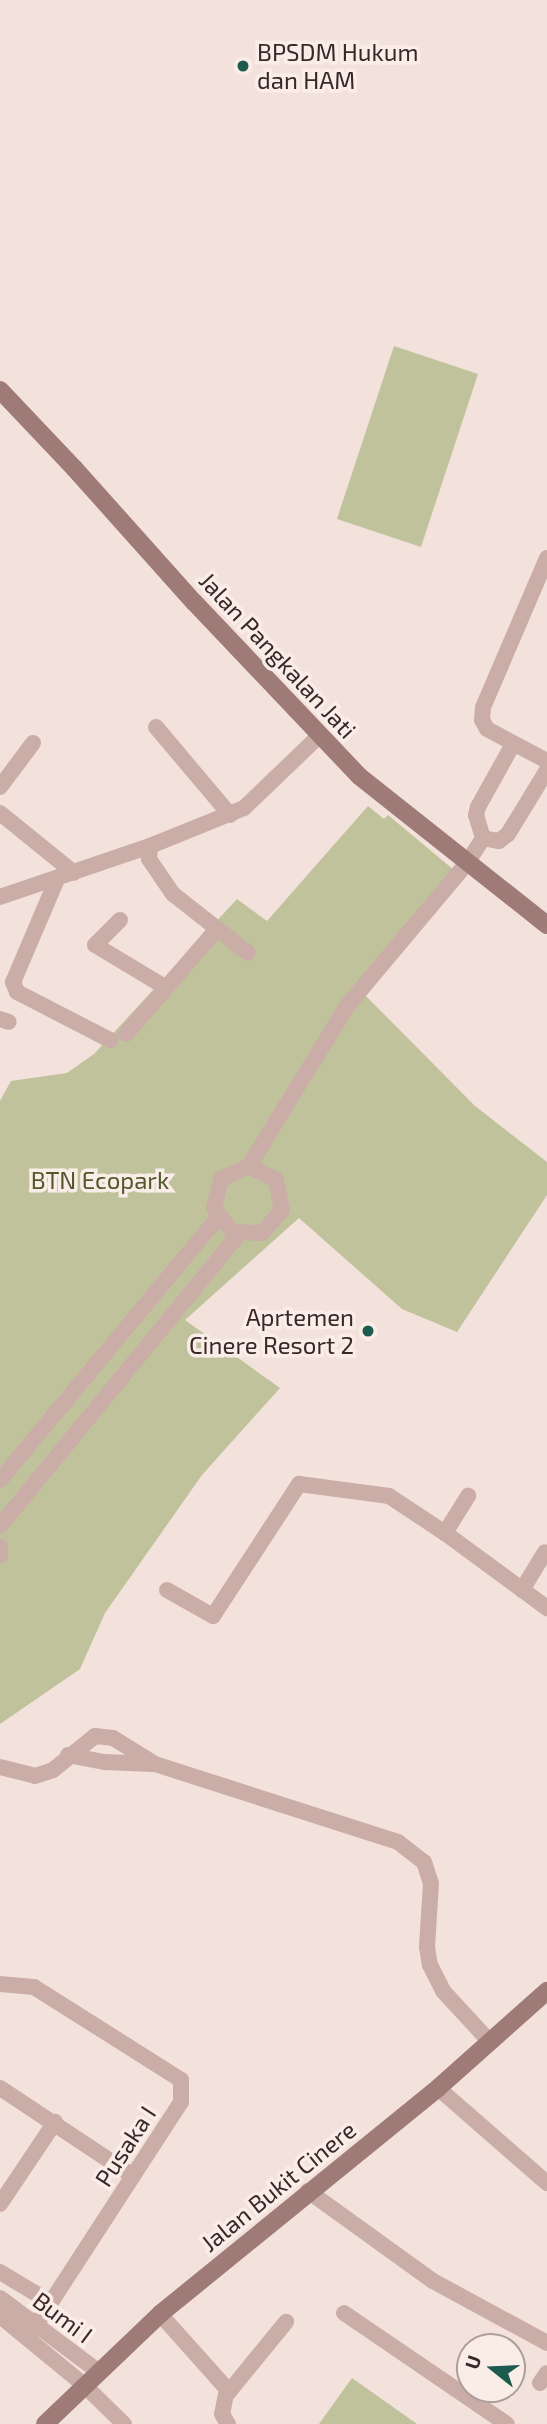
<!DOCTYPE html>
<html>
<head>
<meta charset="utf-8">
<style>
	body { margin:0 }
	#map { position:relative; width:547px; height:2424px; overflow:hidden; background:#f3e1dc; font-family:"Exo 2",sans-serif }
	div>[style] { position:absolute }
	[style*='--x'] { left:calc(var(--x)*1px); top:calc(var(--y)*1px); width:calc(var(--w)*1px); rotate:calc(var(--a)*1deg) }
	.green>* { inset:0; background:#c0c29b }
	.minor>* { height:16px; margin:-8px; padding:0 8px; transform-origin:8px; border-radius:8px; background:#cbada7 }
	.secondary>* { height:18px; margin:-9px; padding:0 9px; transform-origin:9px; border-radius:9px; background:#9f7b78 }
	.dots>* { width:19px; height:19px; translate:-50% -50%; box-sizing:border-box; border:4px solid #faede8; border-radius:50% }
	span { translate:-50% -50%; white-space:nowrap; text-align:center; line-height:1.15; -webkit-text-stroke:7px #faede8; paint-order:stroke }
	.poi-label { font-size:24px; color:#382828 }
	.left { translate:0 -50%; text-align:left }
	.right { translate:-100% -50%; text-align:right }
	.street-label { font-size:24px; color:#382828 }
	.park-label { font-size:24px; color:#53572b }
	.north { position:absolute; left:456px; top:2333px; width:70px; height:70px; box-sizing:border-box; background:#faede8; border:2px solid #ac9e9b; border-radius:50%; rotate:288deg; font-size:19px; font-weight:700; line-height:28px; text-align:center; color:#382828 }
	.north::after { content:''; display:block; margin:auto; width:24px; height:32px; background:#1c5b4d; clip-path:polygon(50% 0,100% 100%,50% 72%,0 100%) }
</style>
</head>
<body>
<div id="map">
	<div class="green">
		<div style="clip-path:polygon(394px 346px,478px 374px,421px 547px,337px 519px)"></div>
		<div style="clip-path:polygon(368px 806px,384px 819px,388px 815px,454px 870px,365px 995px,475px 1106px,547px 1162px,547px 1195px,457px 1332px,402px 1309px,299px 1218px,185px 1320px,280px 1388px,202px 1475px,105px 1613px,80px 1669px,0 1724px,0 1101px,11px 1081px,67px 1073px,94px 1054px,237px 899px,267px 921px)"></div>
		<div style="clip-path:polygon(352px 2378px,417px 2424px,319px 2424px)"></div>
	</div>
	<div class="minor">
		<div style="--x:547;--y:558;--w:162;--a:113.2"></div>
		<div style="--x:483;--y:707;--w:13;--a:94"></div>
		<div style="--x:482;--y:720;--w:10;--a:61"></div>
		<div style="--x:487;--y:729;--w:68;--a:28.1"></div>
		<div style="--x:156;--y:727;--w:115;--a:49.9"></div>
		<div style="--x:0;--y:787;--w:55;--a:-53.1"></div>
		<div style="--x:0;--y:813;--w:95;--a:39"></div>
		<div style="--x:483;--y:838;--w:24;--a:-107"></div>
		<div style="--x:476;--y:815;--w:8;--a:-76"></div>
		<div style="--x:478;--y:807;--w:72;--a:-60.9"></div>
		<div style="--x:483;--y:838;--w:16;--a:11"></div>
		<div style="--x:499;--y:841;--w:11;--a:-38"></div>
		<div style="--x:508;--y:834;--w:75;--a:-58.6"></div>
		<div style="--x:150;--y:846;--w:13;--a:94"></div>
		<div style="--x:149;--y:859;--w:42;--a:55.6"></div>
		<div style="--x:173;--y:894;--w:95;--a:38.2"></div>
		<div style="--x:57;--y:879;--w:112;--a:113.1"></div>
		<div style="--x:13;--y:982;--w:11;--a:68"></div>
		<div style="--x:17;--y:992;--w:105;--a:27.3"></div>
		<div style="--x:0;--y:897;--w:158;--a:-18.8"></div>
		<div style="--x:150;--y:846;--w:101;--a:-22"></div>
		<div style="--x:244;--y:808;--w:105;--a:-43.8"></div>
		<div style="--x:120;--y:920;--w:35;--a:135"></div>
		<div style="--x:95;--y:945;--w:82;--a:31"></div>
		<div style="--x:0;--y:1019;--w:9;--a:18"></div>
		<div style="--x:126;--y:1034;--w:139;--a:-49.1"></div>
		<div style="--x:249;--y:1166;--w:30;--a:27"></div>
		<div style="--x:276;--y:1180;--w:31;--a:79"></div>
		<div style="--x:282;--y:1210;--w:30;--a:131"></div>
		<div style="--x:262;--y:1233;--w:30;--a:-178"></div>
		<div style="--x:232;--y:1232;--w:30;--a:-127"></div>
		<div style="--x:214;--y:1208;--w:30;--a:-76"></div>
		<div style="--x:221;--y:1179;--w:31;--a:-25"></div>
		<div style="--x:249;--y:1166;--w:188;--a:-58.5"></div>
		<div style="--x:347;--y:1006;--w:187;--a:-50"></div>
		<div style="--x:467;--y:863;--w:30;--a:-57"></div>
		<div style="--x:0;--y:1480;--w:343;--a:-50.3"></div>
		<div style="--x:0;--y:1526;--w:380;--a:-50.7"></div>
		<div style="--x:445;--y:1533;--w:44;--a:-58.1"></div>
		<div style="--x:0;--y:1547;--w:9;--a:90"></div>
		<div style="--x:167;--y:1590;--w:53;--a:29.5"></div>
		<div style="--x:213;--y:1616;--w:158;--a:-56.9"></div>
		<div style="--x:299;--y:1484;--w:91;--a:7.6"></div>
		<div style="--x:389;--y:1496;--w:67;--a:33.5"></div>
		<div style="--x:445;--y:1533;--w:127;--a:36.3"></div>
		<div style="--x:522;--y:1590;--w:44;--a:-58.8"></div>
		<div style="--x:68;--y:1755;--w:38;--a:11"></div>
		<div style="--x:105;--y:1762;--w:48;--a:2.4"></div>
		<div style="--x:0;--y:1767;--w:36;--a:14"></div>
		<div style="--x:35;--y:1776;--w:19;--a:-18"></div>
		<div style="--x:53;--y:1770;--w:54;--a:-39"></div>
		<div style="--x:95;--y:1736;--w:18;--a:6"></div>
		<div style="--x:113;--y:1738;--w:49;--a:31.8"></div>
		<div style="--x:155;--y:1764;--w:255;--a:17.8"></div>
		<div style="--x:398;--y:1842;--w:33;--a:38"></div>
		<div style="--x:424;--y:1862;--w:22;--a:72"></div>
		<div style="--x:431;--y:1883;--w:64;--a:93.6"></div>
		<div style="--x:427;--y:1947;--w:18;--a:81"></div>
		<div style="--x:430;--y:1965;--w:29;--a:63"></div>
		<div style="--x:443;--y:1991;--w:69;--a:47.3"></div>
		<div style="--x:0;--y:1984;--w:34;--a:5"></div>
		<div style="--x:34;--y:1987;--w:174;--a:32.3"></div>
		<div style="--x:181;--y:2080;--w:22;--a:90"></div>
		<div style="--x:181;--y:2102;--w:281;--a:123"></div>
		<div style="--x:0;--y:2088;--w:159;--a:33.5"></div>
		<div style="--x:438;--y:2088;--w:145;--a:41.1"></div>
		<div style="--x:308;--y:2191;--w:154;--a:35.8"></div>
		<div style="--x:433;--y:2281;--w:130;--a:28.5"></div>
		<div style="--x:0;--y:2204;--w:99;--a:-56.1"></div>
		<div style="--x:0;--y:2272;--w:58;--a:31"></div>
		<div style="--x:0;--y:2298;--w:124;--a:36.8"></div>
		<div style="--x:344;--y:2313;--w:197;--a:34.3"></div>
		<div style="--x:160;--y:2314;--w:101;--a:48.2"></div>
		<div style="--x:227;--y:2389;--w:25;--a:101"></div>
		<div style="--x:222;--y:2414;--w:12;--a:59"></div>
		<div style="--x:0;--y:2316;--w:109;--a:39.4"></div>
		<div style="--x:84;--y:2385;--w:56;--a:44.3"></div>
		<div style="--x:540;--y:2383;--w:12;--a:-55"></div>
		<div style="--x:228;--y:2393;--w:92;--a:-50.8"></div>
	</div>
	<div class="secondary">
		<div style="--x:0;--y:390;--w:108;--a:46.5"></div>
		<div style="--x:74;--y:468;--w:180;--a:48.2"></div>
		<div style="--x:194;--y:602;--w:240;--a:46.5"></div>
		<div style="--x:359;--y:776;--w:240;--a:38.4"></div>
		<div style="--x:45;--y:2424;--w:159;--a:-43.7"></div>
		<div style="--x:160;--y:2314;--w:358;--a:-39.1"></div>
		<div style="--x:438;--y:2088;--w:146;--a:-41.7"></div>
	</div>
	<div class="dots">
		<div style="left:243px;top:66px;background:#1c5b4d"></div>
		<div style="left:368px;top:1331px;background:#1c5b4d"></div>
	</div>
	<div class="poi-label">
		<span class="left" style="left:257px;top:66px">BPSDM Hukum<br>dan HAM</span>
		<span class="right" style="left:354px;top:1331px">Aprtemen<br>Cinere Resort 2</span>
	</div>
	<div class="street-label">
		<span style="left:278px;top:655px;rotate:47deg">Jalan Pangkalan Jati</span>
		<span style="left:125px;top:2146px;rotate:-57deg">Pusaka I</span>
		<span style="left:278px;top:2186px;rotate:-39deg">Jalan Bukit Cinere</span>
		<span style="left:63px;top:2317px;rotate:37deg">Bumi I</span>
	</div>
	<div class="park-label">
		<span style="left:100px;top:1180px">BTN Ecopark</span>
	</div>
	<div class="north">U</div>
</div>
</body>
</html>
